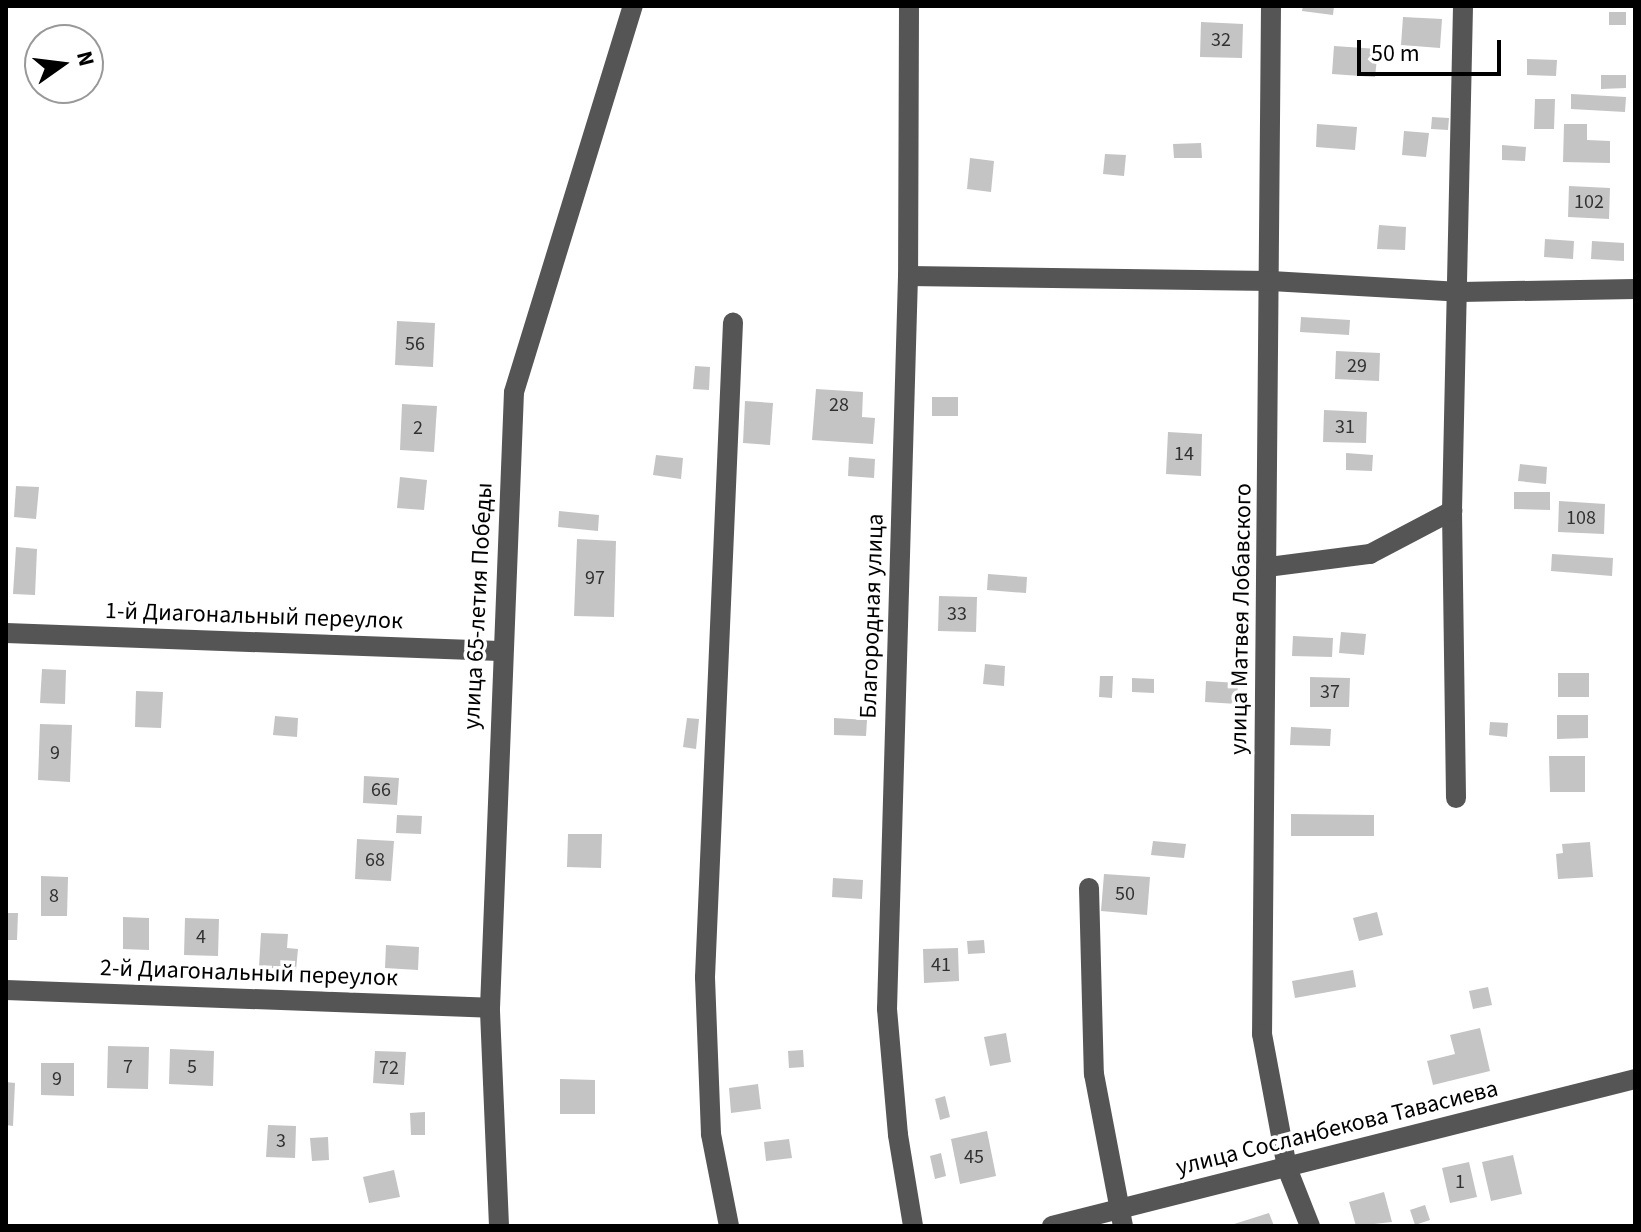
<!DOCTYPE html>
<html>
<head>
<meta charset="utf-8">
<style>
	body { margin:0 }
	#map { position:relative; width:1641px; height:1232px; overflow:hidden; background:#fff; font-family:"Source Sans 3",sans-serif }
	div>[style] { position:absolute }
	[style*='--x'] { left:calc(var(--x)*1px); top:calc(var(--y)*1px); width:calc(var(--w)*1px); rotate:calc(var(--a)*1deg) }
	.building>* { inset:0; background:#c4c4c4 }
	.minor>* { height:20px; margin:-10px; padding:0 10px; transform-origin:10px; border-radius:10px; background:#555 }
	span { translate:-50% -50%; white-space:nowrap; text-align:center; line-height:1.15; -webkit-text-stroke:7px #fff; paint-order:stroke }
	.number-label { font-size:20px; color:#313131 }
	.number-label span { -webkit-text-stroke-width:0 }
	.street-label { font-size:24px; color:#000 }
	.frame { position:absolute; inset:0; border:8px solid #000; pointer-events:none }
	.north { position:absolute; left:24px; top:24px; width:80px; height:80px; box-sizing:border-box; background:#fff; border:2px solid #999; border-radius:50%; rotate:76deg; font-size:22px; font-weight:700; line-height:32px; text-align:center; color:#000 }
	.north::after { content:''; display:block; margin:auto; width:28px; height:36px; background:#000; clip-path:polygon(50% 0,100% 100%,50% 72%,0 100%) }
	.scale { position:absolute; left:1357px; top:40px; width:144px; height:36px; box-sizing:border-box; border:4px solid #000; border-top:0; padding-left:10px; font-size:24px; line-height:28px; white-space:nowrap; color:#000; -webkit-text-stroke:6px #fff; paint-order:stroke }
</style>
</head>
<body>
<div id="map">
	<div class="building">
		<div style="clip-path:polygon(1303px 6px,1334px 6px,1333px 15px,1302px 11px)"></div>
		<div style="clip-path:polygon(1609px 12px,1626px 12px,1626px 25px,1609px 25px)"></div>
		<div style="clip-path:polygon(1403px 17px,1442px 19px,1440px 48px,1401px 45px)"></div>
		<div style="clip-path:polygon(1201px 22px,1243px 24px,1242px 58px,1200px 57px)"></div>
		<div style="clip-path:polygon(1334px 46px,1378px 49px,1375px 77px,1332px 74px)"></div>
		<div style="clip-path:polygon(1527px 59px,1557px 60px,1556px 76px,1527px 75px)"></div>
		<div style="clip-path:polygon(1601px 75px,1626px 75px,1626px 88px,1601px 89px)"></div>
		<div style="clip-path:polygon(1571px 94px,1626px 97px,1625px 112px,1571px 109px)"></div>
		<div style="clip-path:polygon(1535px 99px,1555px 99px,1554px 129px,1534px 129px)"></div>
		<div style="clip-path:polygon(1432px 117px,1449px 118px,1448px 130px,1431px 129px)"></div>
		<div style="clip-path:polygon(1317px 124px,1357px 127px,1355px 150px,1316px 147px)"></div>
		<div style="clip-path:polygon(1564px 124px,1587px 124px,1587px 140px,1610px 141px,1610px 163px,1563px 162px)"></div>
		<div style="clip-path:polygon(1404px 131px,1429px 133px,1426px 157px,1402px 155px)"></div>
		<div style="clip-path:polygon(1201px 143px,1202px 158px,1174px 158px,1173px 144px)"></div>
		<div style="clip-path:polygon(1502px 145px,1526px 147px,1525px 161px,1502px 160px)"></div>
		<div style="clip-path:polygon(1105px 154px,1126px 155px,1124px 176px,1103px 174px)"></div>
		<div style="clip-path:polygon(970px 158px,994px 161px,991px 192px,967px 189px)"></div>
		<div style="clip-path:polygon(1569px 186px,1610px 188px,1609px 219px,1568px 217px)"></div>
		<div style="clip-path:polygon(1379px 225px,1406px 227px,1405px 250px,1377px 249px)"></div>
		<div style="clip-path:polygon(1545px 239px,1574px 241px,1573px 259px,1544px 257px)"></div>
		<div style="clip-path:polygon(1592px 241px,1624px 243px,1624px 261px,1591px 259px)"></div>
		<div style="clip-path:polygon(1301px 317px,1350px 320px,1349px 335px,1300px 332px)"></div>
		<div style="clip-path:polygon(397px 321px,435px 323px,433px 367px,395px 365px)"></div>
		<div style="clip-path:polygon(1336px 351px,1380px 353px,1379px 381px,1335px 379px)"></div>
		<div style="clip-path:polygon(695px 366px,710px 367px,709px 390px,693px 389px)"></div>
		<div style="clip-path:polygon(816px 389px,863px 392px,862px 417px,875px 418px,873px 444px,812px 440px)"></div>
		<div style="clip-path:polygon(932px 397px,958px 397px,958px 416px,932px 416px)"></div>
		<div style="clip-path:polygon(745px 401px,773px 403px,770px 445px,743px 443px)"></div>
		<div style="clip-path:polygon(402px 404px,437px 406px,434px 452px,400px 450px)"></div>
		<div style="clip-path:polygon(1324px 410px,1367px 412px,1366px 443px,1323px 442px)"></div>
		<div style="clip-path:polygon(1168px 432px,1202px 434px,1201px 476px,1166px 474px)"></div>
		<div style="clip-path:polygon(1346px 453px,1373px 455px,1372px 471px,1346px 470px)"></div>
		<div style="clip-path:polygon(656px 455px,683px 458px,681px 479px,653px 475px)"></div>
		<div style="clip-path:polygon(849px 457px,875px 459px,874px 478px,848px 476px)"></div>
		<div style="clip-path:polygon(1520px 464px,1547px 467px,1546px 484px,1518px 481px)"></div>
		<div style="clip-path:polygon(400px 477px,427px 480px,424px 510px,397px 508px)"></div>
		<div style="clip-path:polygon(16px 486px,39px 487px,36px 519px,14px 517px)"></div>
		<div style="clip-path:polygon(1514px 492px,1550px 492px,1550px 510px,1514px 509px)"></div>
		<div style="clip-path:polygon(1559px 501px,1605px 504px,1604px 534px,1558px 532px)"></div>
		<div style="clip-path:polygon(559px 511px,599px 515px,598px 531px,558px 527px)"></div>
		<div style="clip-path:polygon(577px 539px,616px 541px,614px 617px,574px 616px)"></div>
		<div style="clip-path:polygon(16px 547px,37px 549px,35px 595px,13px 594px)"></div>
		<div style="clip-path:polygon(1552px 554px,1613px 558px,1612px 576px,1551px 571px)"></div>
		<div style="clip-path:polygon(988px 574px,1027px 577px,1026px 593px,987px 590px)"></div>
		<div style="clip-path:polygon(939px 596px,977px 597px,976px 632px,938px 631px)"></div>
		<div style="clip-path:polygon(1341px 632px,1366px 634px,1364px 655px,1339px 653px)"></div>
		<div style="clip-path:polygon(1293px 636px,1333px 638px,1332px 657px,1292px 656px)"></div>
		<div style="clip-path:polygon(985px 664px,1005px 666px,1004px 686px,983px 684px)"></div>
		<div style="clip-path:polygon(42px 669px,66px 670px,65px 704px,40px 703px)"></div>
		<div style="clip-path:polygon(1558px 673px,1589px 673px,1589px 697px,1558px 697px)"></div>
		<div style="clip-path:polygon(1100px 676px,1113px 676px,1112px 698px,1099px 697px)"></div>
		<div style="clip-path:polygon(1310px 677px,1350px 678px,1349px 707px,1310px 707px)"></div>
		<div style="clip-path:polygon(1132px 678px,1154px 679px,1154px 693px,1132px 692px)"></div>
		<div style="clip-path:polygon(1206px 681px,1238px 683px,1237px 704px,1205px 702px)"></div>
		<div style="clip-path:polygon(136px 691px,163px 692px,161px 728px,135px 727px)"></div>
		<div style="clip-path:polygon(1557px 715px,1588px 715px,1588px 738px,1557px 739px)"></div>
		<div style="clip-path:polygon(275px 716px,298px 718px,297px 737px,273px 735px)"></div>
		<div style="clip-path:polygon(687px 718px,699px 719px,696px 749px,683px 747px)"></div>
		<div style="clip-path:polygon(834px 718px,867px 720px,866px 736px,834px 735px)"></div>
		<div style="clip-path:polygon(1490px 722px,1508px 723px,1507px 737px,1489px 735px)"></div>
		<div style="clip-path:polygon(40px 724px,72px 725px,70px 782px,38px 780px)"></div>
		<div style="clip-path:polygon(1291px 727px,1331px 729px,1330px 746px,1290px 745px)"></div>
		<div style="clip-path:polygon(1549px 756px,1585px 756px,1585px 792px,1550px 792px)"></div>
		<div style="clip-path:polygon(364px 776px,399px 778px,397px 805px,363px 803px)"></div>
		<div style="clip-path:polygon(1291px 814px,1374px 815px,1374px 836px,1291px 836px)"></div>
		<div style="clip-path:polygon(397px 815px,422px 816px,421px 834px,396px 833px)"></div>
		<div style="clip-path:polygon(568px 834px,602px 834px,601px 868px,567px 867px)"></div>
		<div style="clip-path:polygon(357px 839px,394px 841px,391px 881px,355px 879px)"></div>
		<div style="clip-path:polygon(1153px 841px,1186px 844px,1184px 858px,1151px 855px)"></div>
		<div style="clip-path:polygon(1590px 842px,1593px 877px,1558px 879px,1556px 854px,1563px 853px,1562px 844px)"></div>
		<div style="clip-path:polygon(1104px 874px,1150px 877px,1147px 915px,1101px 911px)"></div>
		<div style="clip-path:polygon(41px 876px,68px 877px,67px 916px,41px 916px)"></div>
		<div style="clip-path:polygon(833px 878px,863px 880px,862px 899px,832px 897px)"></div>
		<div style="clip-path:polygon(1377px 912px,1383px 935px,1359px 941px,1353px 918px)"></div>
		<div style="clip-path:polygon(6px 913px,18px 913px,17px 940px,6px 940px)"></div>
		<div style="clip-path:polygon(123px 917px,149px 918px,149px 950px,123px 949px)"></div>
		<div style="clip-path:polygon(185px 918px,219px 919px,218px 956px,184px 955px)"></div>
		<div style="clip-path:polygon(261px 933px,288px 934px,287px 948px,298px 949px,296px 970px,259px 967px)"></div>
		<div style="clip-path:polygon(984px 940px,985px 953px,968px 954px,967px 941px)"></div>
		<div style="clip-path:polygon(386px 945px,419px 947px,418px 970px,385px 968px)"></div>
		<div style="clip-path:polygon(958px 948px,959px 981px,924px 983px,923px 949px)"></div>
		<div style="clip-path:polygon(1353px 970px,1356px 987px,1295px 998px,1292px 981px)"></div>
		<div style="clip-path:polygon(1488px 987px,1492px 1005px,1473px 1009px,1469px 991px)"></div>
		<div style="clip-path:polygon(1480px 1028px,1490px 1071px,1433px 1085px,1427px 1061px,1455px 1054px,1450px 1035px)"></div>
		<div style="clip-path:polygon(1006px 1033px,1011px 1062px,990px 1066px,984px 1037px)"></div>
		<div style="clip-path:polygon(108px 1046px,149px 1047px,148px 1089px,107px 1088px)"></div>
		<div style="clip-path:polygon(170px 1049px,214px 1051px,213px 1086px,169px 1084px)"></div>
		<div style="clip-path:polygon(803px 1050px,804px 1067px,789px 1068px,788px 1051px)"></div>
		<div style="clip-path:polygon(375px 1051px,406px 1052px,404px 1085px,373px 1083px)"></div>
		<div style="clip-path:polygon(41px 1063px,74px 1063px,74px 1096px,41px 1095px)"></div>
		<div style="clip-path:polygon(560px 1079px,595px 1080px,595px 1114px,560px 1114px)"></div>
		<div style="clip-path:polygon(6px 1082px,15px 1083px,13px 1126px,6px 1125px)"></div>
		<div style="clip-path:polygon(758px 1084px,761px 1109px,731px 1113px,729px 1088px)"></div>
		<div style="clip-path:polygon(945px 1096px,950px 1117px,940px 1120px,935px 1099px)"></div>
		<div style="clip-path:polygon(425px 1112px,425px 1135px,411px 1135px,410px 1113px)"></div>
		<div style="clip-path:polygon(268px 1125px,296px 1126px,295px 1158px,266px 1157px)"></div>
		<div style="clip-path:polygon(987px 1131px,996px 1176px,960px 1184px,951px 1139px)"></div>
		<div style="clip-path:polygon(328px 1137px,329px 1160px,312px 1161px,310px 1138px)"></div>
		<div style="clip-path:polygon(789px 1139px,792px 1158px,766px 1161px,764px 1142px)"></div>
		<div style="clip-path:polygon(941px 1153px,946px 1176px,935px 1179px,930px 1156px)"></div>
		<div style="clip-path:polygon(1513px 1155px,1522px 1194px,1491px 1201px,1482px 1162px)"></div>
		<div style="clip-path:polygon(1469px 1162px,1477px 1197px,1450px 1203px,1442px 1168px)"></div>
		<div style="clip-path:polygon(394px 1170px,400px 1197px,369px 1203px,363px 1177px)"></div>
		<div style="clip-path:polygon(1384px 1192px,1392px 1222px,1356px 1226px,1349px 1202px)"></div>
		<div style="clip-path:polygon(1425px 1205px,1430px 1220px,1415px 1225px,1410px 1210px)"></div>
		<div style="clip-path:polygon(1269px 1213px,1274px 1226px,1231px 1226px,1231px 1225px)"></div>
	</div>
	<div class="minor">
		<div style="--x:909;--y:6;--w:270;--a:90.2"></div>
		<div style="--x:908;--y:276;--w:733;--a:91.64"></div>
		<div style="--x:887;--y:1009;--w:126;--a:85"></div>
		<div style="--x:898;--y:1135;--w:92;--a:80.6"></div>
		<div style="--x:1271;--y:6;--w:1028;--a:90.5"></div>
		<div style="--x:1262;--y:1034;--w:136;--a:79.4"></div>
		<div style="--x:1287;--y:1168;--w:62;--a:68.4"></div>
		<div style="--x:908;--y:276;--w:363;--a:0.8"></div>
		<div style="--x:1271;--y:281;--w:189;--a:3.3"></div>
		<div style="--x:1460;--y:292;--w:175;--a:-1"></div>
		<div style="--x:1452;--y:511;--w:287;--a:89.2"></div>
		<div style="--x:1268;--y:567;--w:103;--a:-7.3"></div>
		<div style="--x:1370;--y:554;--w:93;--a:-27.7"></div>
		<div style="--x:1452;--y:511;--w:505;--a:-88.75"></div>
		<div style="--x:6;--y:633;--w:494;--a:2.1"></div>
		<div style="--x:1089;--y:888;--w:186;--a:88.5"></div>
		<div style="--x:1094;--y:1074;--w:155;--a:79.2"></div>
		<div style="--x:6;--y:990;--w:484;--a:2.1"></div>
		<div style="--x:499;--y:1226;--w:218;--a:-92.4"></div>
		<div style="--x:490;--y:1008;--w:616;--a:-87.77"></div>
		<div style="--x:514;--y:392;--w:404;--a:-72.9"></div>
		<div style="--x:729;--y:1226;--w:94;--a:-101.1"></div>
		<div style="--x:711;--y:1134;--w:157;--a:-92.2"></div>
		<div style="--x:705;--y:977;--w:655;--a:-87.55"></div>
		<div style="--x:1052;--y:1226;--w:601;--a:-14.15"></div>
	</div>
	<div class="number-label">
		<span style="left:1221px;top:40px">32</span>
		<span style="left:1589px;top:202px">102</span>
		<span style="left:415px;top:344px">56</span>
		<span style="left:1357px;top:366px">29</span>
		<span style="left:839px;top:405px">28</span>
		<span style="left:1345px;top:427px">31</span>
		<span style="left:418px;top:428px">2</span>
		<span style="left:1184px;top:454px">14</span>
		<span style="left:1581px;top:518px">108</span>
		<span style="left:595px;top:578px">97</span>
		<span style="left:957px;top:614px">33</span>
		<span style="left:1330px;top:692px">37</span>
		<span style="left:55px;top:753px">9</span>
		<span style="left:381px;top:790px">66</span>
		<span style="left:375px;top:860px">68</span>
		<span style="left:1125px;top:894px">50</span>
		<span style="left:54px;top:896px">8</span>
		<span style="left:201px;top:937px">4</span>
		<span style="left:941px;top:965px">41</span>
		<span style="left:128px;top:1067px">7</span>
		<span style="left:192px;top:1067px">5</span>
		<span style="left:389px;top:1068px">72</span>
		<span style="left:57px;top:1079px">9</span>
		<span style="left:281px;top:1141px">3</span>
		<span style="left:974px;top:1157px">45</span>
		<span style="left:1460px;top:1182px">1</span>
	</div>
	<div class="street-label">
		<span style="left:478px;top:606px;rotate:-87deg">улица 65-летия Победы</span>
		<span style="left:254px;top:616px;rotate:2deg">1-й Диагональный переулок</span>
		<span style="left:872px;top:616px;rotate:-88deg">Благородная улица</span>
		<span style="left:1241px;top:619px;rotate:-89deg">улица Матвея Лобавского</span>
		<span style="left:249px;top:973px;rotate:2deg">2-й Диагональный переулок</span>
		<span style="left:1337px;top:1128px;rotate:-14deg">улица Сосланбекова Тавасиева</span>
	</div>
	<div class="frame"></div>
	<div class="north">N</div>
	<div class="scale">50 m</div>
</div>
</body>
</html>
